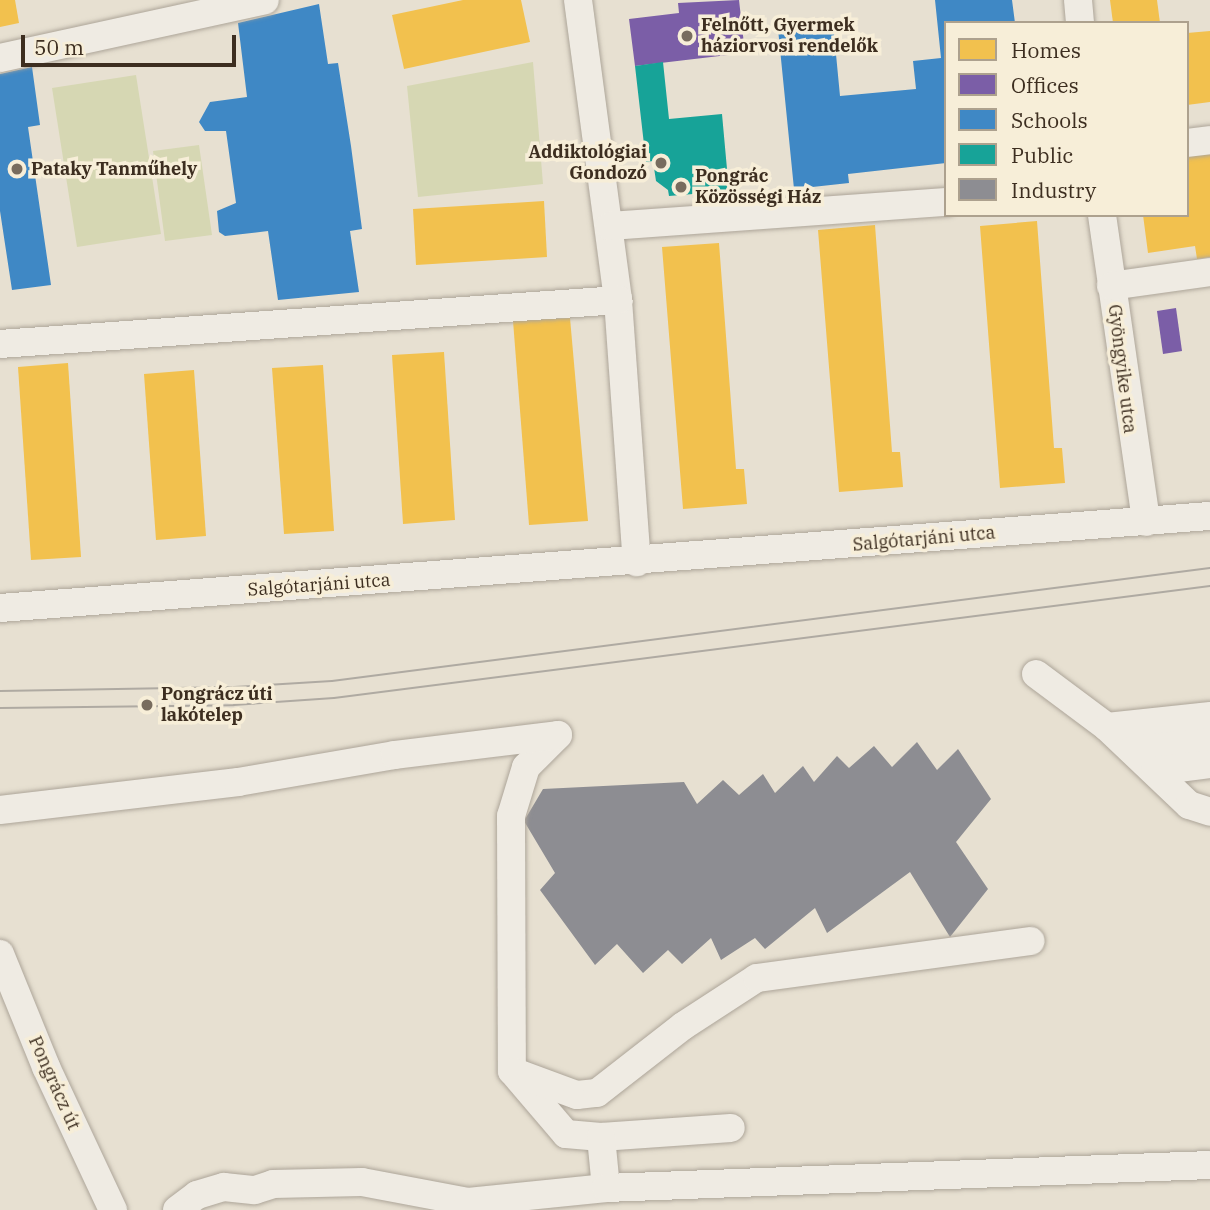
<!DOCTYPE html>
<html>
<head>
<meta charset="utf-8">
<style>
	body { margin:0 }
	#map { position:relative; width:1210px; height:1210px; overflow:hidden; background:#e7e0d1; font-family:"IBM Plex Serif",serif }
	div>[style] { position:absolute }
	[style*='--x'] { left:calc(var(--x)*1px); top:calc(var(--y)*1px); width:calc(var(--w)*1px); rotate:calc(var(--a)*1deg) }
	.green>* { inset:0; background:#d6d7b3 }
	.homes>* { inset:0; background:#f2c14e }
	.offices>* { inset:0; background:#7b5ea7 }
	.schools>* { inset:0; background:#3f88c5 }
	.public>* { inset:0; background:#17a398 }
	.industry>* { inset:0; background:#8d8d92 }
	.roads { filter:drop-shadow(0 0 2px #ada599) drop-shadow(0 0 2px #ada599) }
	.minor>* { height:28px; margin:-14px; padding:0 14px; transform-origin:14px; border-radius:14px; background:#efebe3 }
	.tram>* { height:2px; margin:-1px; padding:0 1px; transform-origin:1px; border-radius:1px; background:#afaaa2 }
	.dots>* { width:19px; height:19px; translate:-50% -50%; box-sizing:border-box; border:4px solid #f7eed8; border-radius:50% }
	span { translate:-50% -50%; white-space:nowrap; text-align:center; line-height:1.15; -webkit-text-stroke:7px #f7eed8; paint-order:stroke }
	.poi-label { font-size:18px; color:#3d2e20; font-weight:700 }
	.left { translate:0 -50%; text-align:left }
	.right { translate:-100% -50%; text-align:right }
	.street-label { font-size:18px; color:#3d2e20 }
	.legend { position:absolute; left:944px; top:21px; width:245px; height:196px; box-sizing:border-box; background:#f7eed8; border:2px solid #ada18e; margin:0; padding:9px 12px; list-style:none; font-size:21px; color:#3d2e20 }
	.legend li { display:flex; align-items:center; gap:14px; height:35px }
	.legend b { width:35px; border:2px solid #ada18e }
	.scale { position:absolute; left:21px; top:35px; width:215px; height:32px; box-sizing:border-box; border:4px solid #3d2e20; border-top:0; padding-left:9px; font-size:21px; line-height:24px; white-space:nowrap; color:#3d2e20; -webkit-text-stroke:5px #f7eed8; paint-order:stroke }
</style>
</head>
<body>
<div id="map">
	<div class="green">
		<div style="clip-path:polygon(533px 62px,543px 184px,418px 197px,407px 86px)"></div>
		<div style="clip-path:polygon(136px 75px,161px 234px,77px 247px,52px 88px)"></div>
		<div style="clip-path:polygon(199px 145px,212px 235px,165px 241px,153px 151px)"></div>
	</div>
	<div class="homes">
		<div style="clip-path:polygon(0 0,15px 0,19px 23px,0 27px)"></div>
		<div style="clip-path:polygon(463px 0,521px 0,530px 42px,404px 69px,392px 15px)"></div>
		<div style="clip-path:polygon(1110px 0,1157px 0,1160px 23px,1113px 23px)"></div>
		<div style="clip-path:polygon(1210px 31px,1210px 102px,1187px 105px,1187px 33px)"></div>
		<div style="clip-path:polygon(1210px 145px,1210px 257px,1197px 259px,1195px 246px,1148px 253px,1143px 215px,1187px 215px,1187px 148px)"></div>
		<div style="clip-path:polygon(544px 201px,547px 257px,416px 265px,413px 209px)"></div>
		<div style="clip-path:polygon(1037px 221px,1054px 448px,1062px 448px,1065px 483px,1000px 488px,980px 226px)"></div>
		<div style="clip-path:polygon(875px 225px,892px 452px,900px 452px,903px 487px,839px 492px,818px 230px)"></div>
		<div style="clip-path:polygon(719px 243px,736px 469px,744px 469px,747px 504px,683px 509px,662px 247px)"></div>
		<div style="clip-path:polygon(570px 318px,588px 521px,529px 525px,513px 321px)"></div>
		<div style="clip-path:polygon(444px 352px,455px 520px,403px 524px,392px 355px)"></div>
		<div style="clip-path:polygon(68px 363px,81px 557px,31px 560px,18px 367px)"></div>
		<div style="clip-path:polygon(323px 365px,334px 531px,284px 534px,272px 368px)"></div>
		<div style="clip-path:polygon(194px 370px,206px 536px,156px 540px,144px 374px)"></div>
	</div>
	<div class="offices">
		<div style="clip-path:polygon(739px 0,745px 53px,635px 66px,629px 19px,679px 13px,678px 3px)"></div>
		<div style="clip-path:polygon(1176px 308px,1182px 351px,1163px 354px,1157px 311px)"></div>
	</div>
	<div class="schools">
		<div style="clip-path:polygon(935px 0,1012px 0,1015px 23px,946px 23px,946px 163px,848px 174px,849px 183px,794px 189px,778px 29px,833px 23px,840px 96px,916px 89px,913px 61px,941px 58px)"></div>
		<div style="clip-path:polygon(319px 4px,328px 64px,338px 63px,351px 146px,362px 229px,350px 231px,359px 292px,278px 300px,268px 231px,225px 236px,219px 232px,217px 211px,236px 203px,226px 131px,205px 131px,199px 122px,210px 102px,247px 97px,238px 23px)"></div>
		<div style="clip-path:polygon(32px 67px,40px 125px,28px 127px,51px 285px,12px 290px,0 211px,0 74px)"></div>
	</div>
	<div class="public">
		<div style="clip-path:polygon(663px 62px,669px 119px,722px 114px,729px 191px,669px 196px,668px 190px,656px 181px,653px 161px,646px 162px,635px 66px)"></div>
	</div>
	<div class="industry">
		<div style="clip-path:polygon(917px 742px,937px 770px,958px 749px,991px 799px,956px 842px,988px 889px,950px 937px,910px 872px,827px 933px,815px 908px,765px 949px,755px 938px,721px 960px,711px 938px,682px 964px,668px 950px,643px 973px,617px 944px,595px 965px,540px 890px,555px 873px,524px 821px,543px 789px,684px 782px,697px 804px,723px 780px,739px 795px,763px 774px,775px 793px,803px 766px,814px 782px,837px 756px,849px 768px,874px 746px,892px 767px)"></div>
	</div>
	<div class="roads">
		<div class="minor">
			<div style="--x:578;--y:0;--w:303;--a:82.4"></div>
			<div style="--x:618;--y:300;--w:263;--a:85.9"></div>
			<div style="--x:1078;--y:0;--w:23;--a:85"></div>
			<div style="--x:0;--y:58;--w:271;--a:-12.3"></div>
			<div style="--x:1187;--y:143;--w:23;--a:-7"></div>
			<div style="--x:1102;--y:215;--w:310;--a:81.8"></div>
			<div style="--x:610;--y:226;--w:337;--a:-4.1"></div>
			<div style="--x:1111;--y:286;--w:100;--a:-8"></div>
			<div style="--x:0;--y:344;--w:620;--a:-4.07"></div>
			<div style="--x:0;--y:608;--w:1213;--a:-4.35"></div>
			<div style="--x:1036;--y:674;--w:89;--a:36.7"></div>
			<div style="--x:1107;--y:727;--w:113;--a:43.6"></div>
			<div style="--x:1189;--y:805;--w:22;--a:18"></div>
			<div style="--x:1107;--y:727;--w:104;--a:-6.1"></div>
			<div style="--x:558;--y:735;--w:45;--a:135"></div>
			<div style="--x:526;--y:767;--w:51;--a:107"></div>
			<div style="--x:511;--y:816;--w:255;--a:89.8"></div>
			<div style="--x:512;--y:1071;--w:83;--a:49.4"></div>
			<div style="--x:566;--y:1134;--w:35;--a:5"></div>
			<div style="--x:601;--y:1137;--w:130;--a:-4"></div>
			<div style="--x:1132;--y:750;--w:78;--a:-5.9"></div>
			<div style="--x:1155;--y:771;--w:55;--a:-7.3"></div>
			<div style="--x:0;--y:810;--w:240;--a:-6.7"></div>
			<div style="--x:238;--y:782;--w:159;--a:-9.8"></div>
			<div style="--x:395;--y:755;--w:164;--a:-7"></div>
			<div style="--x:0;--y:954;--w:122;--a:67.8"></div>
			<div style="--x:46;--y:1067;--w:158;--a:64.9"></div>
			<div style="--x:514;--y:1072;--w:67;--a:20.1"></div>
			<div style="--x:577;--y:1095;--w:20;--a:-6"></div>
			<div style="--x:597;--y:1093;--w:109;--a:-37.9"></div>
			<div style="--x:683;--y:1026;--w:88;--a:-33"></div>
			<div style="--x:757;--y:978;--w:276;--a:-7.7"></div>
			<div style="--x:601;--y:1137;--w:51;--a:84.4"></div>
			<div style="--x:177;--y:1210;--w:25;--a:-37"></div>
			<div style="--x:197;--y:1195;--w:28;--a:-17"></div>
			<div style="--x:224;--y:1187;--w:31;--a:6"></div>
			<div style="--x:255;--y:1190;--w:19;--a:-18"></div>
			<div style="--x:273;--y:1184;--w:89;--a:-1.3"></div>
			<div style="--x:362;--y:1182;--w:108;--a:10.7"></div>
			<div style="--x:468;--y:1202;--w:139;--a:-5.8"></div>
			<div style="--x:606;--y:1188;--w:604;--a:-2.18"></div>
		</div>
	</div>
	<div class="tram">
		<div style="--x:0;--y:691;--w:234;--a:-1"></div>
		<div style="--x:234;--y:687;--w:98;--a:-3.5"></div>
		<div style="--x:332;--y:681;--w:885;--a:-7.33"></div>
		<div style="--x:0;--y:708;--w:234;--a:-0.7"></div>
		<div style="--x:234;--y:705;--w:100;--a:-4"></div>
		<div style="--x:334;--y:698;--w:883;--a:-7.29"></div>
	</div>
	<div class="dots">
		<div style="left:687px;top:36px;background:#786c5e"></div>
		<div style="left:661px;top:163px;background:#786c5e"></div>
		<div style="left:17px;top:169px;background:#786c5e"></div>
		<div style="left:681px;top:187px;background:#786c5e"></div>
		<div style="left:147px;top:705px;background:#786c5e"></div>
	</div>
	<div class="poi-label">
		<span class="left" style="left:701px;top:36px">Felnőtt, Gyermek<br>háziorvosi rendelők</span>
		<span class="right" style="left:647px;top:163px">Addiktológiai<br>Gondozó</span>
		<span class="left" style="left:31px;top:169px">Pataky Tanműhely</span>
		<span class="left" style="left:695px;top:187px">Pongrác<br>Közösségi Ház</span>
		<span class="left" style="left:161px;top:705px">Pongrácz úti<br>lakótelep</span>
	</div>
	<div class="street-label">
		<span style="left:1122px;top:369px;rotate:83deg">Gyöngyike utca</span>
		<span style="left:924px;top:539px;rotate:-5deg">Salgótarjáni utca</span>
		<span style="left:319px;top:585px;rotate:-4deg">Salgótarjáni utca</span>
		<span style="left:54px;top:1083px;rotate:66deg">Pongrácz út</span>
	</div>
	<ul class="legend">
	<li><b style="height:19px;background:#f2c14e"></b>Homes</li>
	<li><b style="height:19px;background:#7b5ea7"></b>Offices</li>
	<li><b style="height:19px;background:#3f88c5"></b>Schools</li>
	<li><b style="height:19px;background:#17a398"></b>Public</li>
	<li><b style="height:19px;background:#8d8d92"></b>Industry</li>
	</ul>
	<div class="scale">50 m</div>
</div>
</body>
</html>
